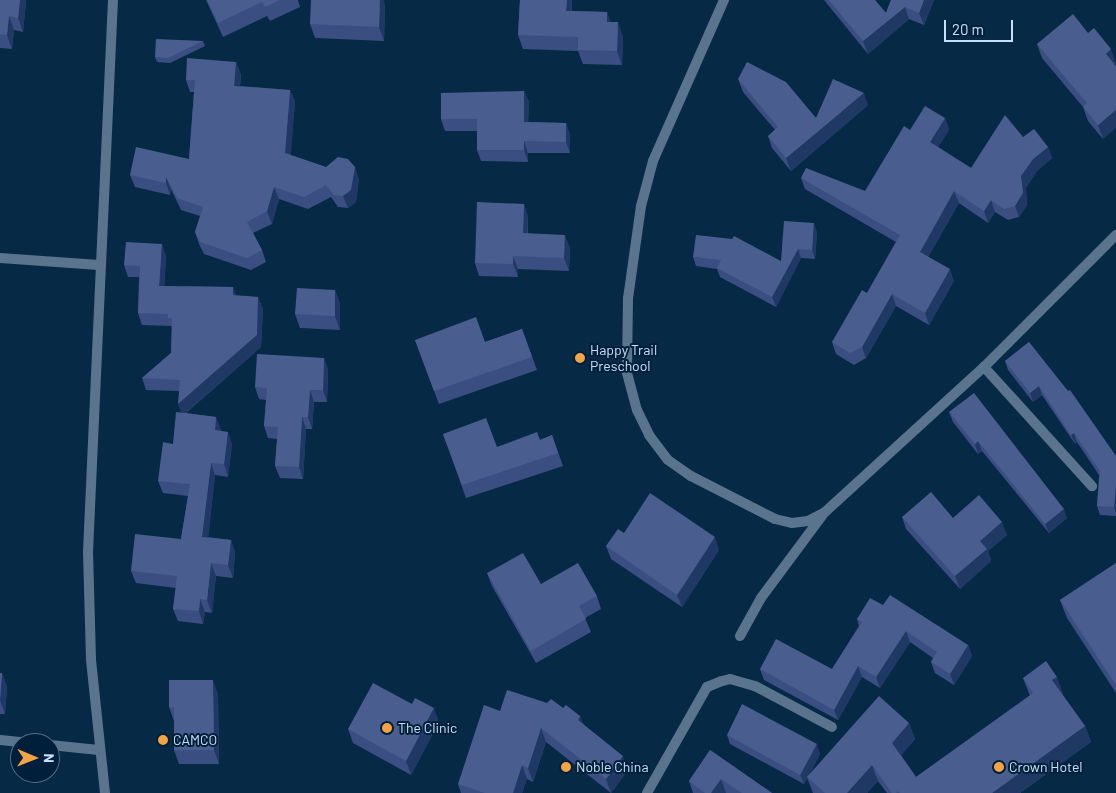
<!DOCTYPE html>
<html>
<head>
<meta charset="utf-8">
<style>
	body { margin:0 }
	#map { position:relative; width:1116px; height:793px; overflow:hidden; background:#062945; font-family:Barlow,sans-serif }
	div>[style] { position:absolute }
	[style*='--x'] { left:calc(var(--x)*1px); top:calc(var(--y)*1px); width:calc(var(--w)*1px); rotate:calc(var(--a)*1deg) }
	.street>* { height:10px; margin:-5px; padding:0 5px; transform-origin:5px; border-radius:5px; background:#5a748d }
	.wall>* { inset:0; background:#3a4e82 }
	.shaded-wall>* { inset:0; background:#1f3964 }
	.building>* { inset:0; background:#495e8f }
	.dots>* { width:14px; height:14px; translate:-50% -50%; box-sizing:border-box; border:2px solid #001f3a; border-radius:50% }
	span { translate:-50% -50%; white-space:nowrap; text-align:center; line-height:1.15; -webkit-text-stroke:4px #001f3a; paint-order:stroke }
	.poi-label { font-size:14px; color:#c8e1fa }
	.left { translate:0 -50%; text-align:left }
	.north { position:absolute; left:10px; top:733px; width:50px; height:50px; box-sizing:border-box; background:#001f3a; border:1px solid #506d87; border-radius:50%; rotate:91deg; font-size:14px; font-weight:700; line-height:20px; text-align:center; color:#c8e1fa }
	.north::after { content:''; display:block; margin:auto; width:18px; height:22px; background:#f4a344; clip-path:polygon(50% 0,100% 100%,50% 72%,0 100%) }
	.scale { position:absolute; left:944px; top:20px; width:69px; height:22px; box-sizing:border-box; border:2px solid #c8e1fa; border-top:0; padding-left:6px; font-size:15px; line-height:18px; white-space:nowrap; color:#c8e1fa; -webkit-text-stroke:4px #001f3a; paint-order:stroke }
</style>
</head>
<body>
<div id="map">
	<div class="street">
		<div style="--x:724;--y:0;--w:176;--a:113.8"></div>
		<div style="--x:653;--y:161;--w:47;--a:104.9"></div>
		<div style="--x:641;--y:206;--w:93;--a:98"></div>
		<div style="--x:628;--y:298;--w:75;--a:90.8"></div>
		<div style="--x:627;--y:373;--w:38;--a:75"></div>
		<div style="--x:637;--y:410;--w:28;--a:64"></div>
		<div style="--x:649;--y:435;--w:31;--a:53"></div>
		<div style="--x:668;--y:460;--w:28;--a:35"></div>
		<div style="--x:691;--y:476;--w:94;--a:27.1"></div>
		<div style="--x:775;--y:519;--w:17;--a:13"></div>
		<div style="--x:792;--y:523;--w:16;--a:-7"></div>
		<div style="--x:808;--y:521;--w:18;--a:-27"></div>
		<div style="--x:824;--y:513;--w:217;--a:-42.4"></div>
		<div style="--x:984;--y:367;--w:187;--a:-45"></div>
		<div style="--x:0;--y:258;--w:99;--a:4"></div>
		<div style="--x:984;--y:367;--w:161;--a:47.8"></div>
		<div style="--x:740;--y:636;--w:43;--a:-61.1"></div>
		<div style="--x:761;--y:598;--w:102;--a:-53.4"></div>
		<div style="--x:0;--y:740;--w:27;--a:6"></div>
		<div style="--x:50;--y:745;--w:49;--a:5.8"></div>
		<div style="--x:105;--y:793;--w:135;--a:-96"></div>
		<div style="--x:91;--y:659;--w:107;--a:-91.6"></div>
		<div style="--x:88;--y:552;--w:553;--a:-87.41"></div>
		<div style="--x:647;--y:793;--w:122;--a:-60.5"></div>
		<div style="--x:707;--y:687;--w:16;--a:-22"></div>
		<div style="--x:722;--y:681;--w:8;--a:-14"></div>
		<div style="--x:730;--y:679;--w:26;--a:16"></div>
		<div style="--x:755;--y:686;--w:87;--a:28"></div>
	</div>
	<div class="wall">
		<div style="clip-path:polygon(0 0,26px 0,26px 2px,23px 32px,14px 30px,12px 49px,0 48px)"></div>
		<div style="clip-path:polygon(206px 0,298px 0,300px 7px,270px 21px,267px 16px,223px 37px)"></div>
		<div style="clip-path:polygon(520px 0,572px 0,572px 11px,607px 12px,610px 22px,623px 36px,622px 65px,583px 64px,578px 51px,523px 49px,518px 35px)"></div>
		<div style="clip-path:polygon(824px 0,875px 0,886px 13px,891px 0,934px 0,924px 25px,909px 19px,868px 54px)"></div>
		<div style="clip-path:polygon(385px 5px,384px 41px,315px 38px,310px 24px)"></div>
		<div style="clip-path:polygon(203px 41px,205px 46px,170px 63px,157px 62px,155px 57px)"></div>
		<div style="clip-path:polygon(1037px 44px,1114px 64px,1103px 139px,1088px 121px,1083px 107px,1042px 58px)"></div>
		<div style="clip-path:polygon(236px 62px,241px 75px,240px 86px,290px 90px,295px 102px,290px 155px,359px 179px,356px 202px,348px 208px,338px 207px,331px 197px,308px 209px,279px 199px,272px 224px,253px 233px,262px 250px,266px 262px,251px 270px,204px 254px,199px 244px,195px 232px,200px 216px,181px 210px,171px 189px,170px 195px,135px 187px,130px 175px,189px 159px,194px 92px,190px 92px,186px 80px)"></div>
		<div style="clip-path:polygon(738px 79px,816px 118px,868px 105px,791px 171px,772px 148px,768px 136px,775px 130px,743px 92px)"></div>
		<div style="clip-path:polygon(524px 91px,529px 102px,528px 122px,566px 123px,570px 135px,570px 153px,528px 153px,528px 162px,481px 161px,477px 150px,477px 131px,445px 131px,441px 119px)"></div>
		<div style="clip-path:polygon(945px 118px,949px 130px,938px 147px,971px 168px,1023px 137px,1048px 147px,1052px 158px,1037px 171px,1026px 188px,1027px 205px,1019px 217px,1008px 220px,995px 212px,988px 223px,959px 203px,928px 257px,954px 281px,929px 325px,896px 306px,866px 358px,854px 365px,836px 354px,832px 342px,867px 293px,896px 242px,805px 189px,801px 178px,865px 191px,910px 130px)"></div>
		<div style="clip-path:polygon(524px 204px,528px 217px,528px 233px,570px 248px,569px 271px,518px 269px,518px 277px,479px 276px,475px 263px)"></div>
		<div style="clip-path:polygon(817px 232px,815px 259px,801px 258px,776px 307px,720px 277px,717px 269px,696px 266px,693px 257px,781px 261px)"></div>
		<div style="clip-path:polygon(166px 256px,164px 286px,233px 287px,236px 296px,258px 297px,263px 309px,261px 347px,186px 413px,216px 417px,221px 431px,232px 444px,228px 477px,215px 475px,208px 537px,231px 540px,235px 553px,233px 578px,216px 576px,212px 613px,205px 612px,203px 624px,178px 621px,173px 609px,176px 588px,136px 583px,131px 571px,181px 539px,188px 496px,163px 493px,158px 481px,173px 444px,181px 412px,179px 391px,146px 390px,142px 378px,171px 353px,172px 328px,171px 326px,142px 325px,138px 313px,139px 277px,128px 277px,124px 265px)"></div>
		<div style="clip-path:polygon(335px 290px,340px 304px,340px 330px,300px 328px,295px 314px)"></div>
		<div style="clip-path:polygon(522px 329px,537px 370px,439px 404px,415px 340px,485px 342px)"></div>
		<div style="clip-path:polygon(1029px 342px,1116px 456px,1116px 516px,1100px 515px,1097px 506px,1099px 475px,1077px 442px,1075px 444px,1042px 395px,1033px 402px,1008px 370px,1005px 361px)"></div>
		<div style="clip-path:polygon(324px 358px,328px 370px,327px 402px,314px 402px,312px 429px,306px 429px,303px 479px,280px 478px,275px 466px,277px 439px,268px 438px,264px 426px,266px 400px,259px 399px,255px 387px)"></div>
		<div style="clip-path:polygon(949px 412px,1067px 518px,1049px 533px,982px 451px,978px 454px,953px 422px)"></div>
		<div style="clip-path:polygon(443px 434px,497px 447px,540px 440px,552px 435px,563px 466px,466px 498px)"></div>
		<div style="clip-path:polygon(902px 517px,953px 518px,1007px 535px,988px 551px,991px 561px,960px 589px,906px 529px)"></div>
		<div style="clip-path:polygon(624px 533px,719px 550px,682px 607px,611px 559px,606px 546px)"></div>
		<div style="clip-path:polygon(1116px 563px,1116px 693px,1067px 618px,1060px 600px)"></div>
		<div style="clip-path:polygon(487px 573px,597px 596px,601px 609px,585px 618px,591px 632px,536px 663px,492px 586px)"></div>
		<div style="clip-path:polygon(883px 605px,968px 645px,972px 656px,954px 685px,935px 673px,931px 662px,933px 658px,910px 642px,880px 688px,862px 677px,838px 720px,764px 680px,760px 669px,832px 669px,859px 626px,857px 619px)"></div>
		<div style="clip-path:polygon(0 673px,2px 673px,7px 687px,5px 714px,0 714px)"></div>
		<div style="clip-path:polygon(1023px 678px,1063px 693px,1062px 694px,1085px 726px,1091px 742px,1020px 793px,887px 793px,878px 781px,867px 793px,813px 793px,807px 778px,804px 784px,730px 744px,727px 735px,820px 754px,809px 775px,909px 723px,915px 739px,901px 755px,916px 777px,1030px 696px)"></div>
		<div style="clip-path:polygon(218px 694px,219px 764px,179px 764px,174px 750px,174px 721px,169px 707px)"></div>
		<div style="clip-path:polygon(563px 708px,580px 716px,583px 724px,628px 770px,611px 793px,546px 742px,533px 782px,527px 779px,522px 793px,461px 793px,458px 784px,500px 711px)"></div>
		<div style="clip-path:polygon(439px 722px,411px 775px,353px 743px,348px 729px)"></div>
		<div style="clip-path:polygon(710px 750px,772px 793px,693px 793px,689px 781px)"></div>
	</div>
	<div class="shaded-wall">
		<div style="clip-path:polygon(20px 0,26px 0,26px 2px,23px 32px,18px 18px)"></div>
		<div style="clip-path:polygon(380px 0,384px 0,385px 5px,384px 41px,379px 27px)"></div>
		<div style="clip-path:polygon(567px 0,572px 0,571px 25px,566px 11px)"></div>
		<div style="clip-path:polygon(924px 0,934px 0,924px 25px,919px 13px)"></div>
		<div style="clip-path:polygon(905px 7px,909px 19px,868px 54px,863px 41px)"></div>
		<div style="clip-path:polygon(607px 12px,612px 26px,607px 22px)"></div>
		<div style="clip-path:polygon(9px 16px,14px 30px,12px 49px,7px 35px)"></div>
		<div style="clip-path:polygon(618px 22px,623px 36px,622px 65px,617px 51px)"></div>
		<div style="clip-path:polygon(1111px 49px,1116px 63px,1111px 68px,1106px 54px)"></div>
		<div style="clip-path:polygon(236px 62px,241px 75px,239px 98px,234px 86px)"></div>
		<div style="clip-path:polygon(290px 90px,295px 102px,290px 166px,285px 153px)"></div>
		<div style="clip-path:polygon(524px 91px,529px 102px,528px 134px,524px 122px)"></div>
		<div style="clip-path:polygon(864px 93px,868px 105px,791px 171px,786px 158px)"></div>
		<div style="clip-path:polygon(1116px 110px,1116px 128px,1103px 139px,1098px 125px)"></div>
		<div style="clip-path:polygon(945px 118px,949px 130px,934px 154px,930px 142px)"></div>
		<div style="clip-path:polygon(566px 123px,570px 135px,570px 153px,566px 142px)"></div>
		<div style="clip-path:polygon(524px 141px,528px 153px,528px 162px,524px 150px)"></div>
		<div style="clip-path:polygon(1048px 147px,1052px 158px,1037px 171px,1026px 188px,1027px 205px,1019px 217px,1015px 206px,1021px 176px,1033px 159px)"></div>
		<div style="clip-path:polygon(355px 167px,359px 179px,356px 202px,348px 208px,343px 196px)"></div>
		<div style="clip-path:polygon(166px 177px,171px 189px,170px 195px,166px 183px)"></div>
		<div style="clip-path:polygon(274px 187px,279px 199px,272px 224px,267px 211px)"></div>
		<div style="clip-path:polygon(954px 191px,959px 203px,924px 264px,920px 252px)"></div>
		<div style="clip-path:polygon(991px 200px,995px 212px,988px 223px,984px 211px)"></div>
		<div style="clip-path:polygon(524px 204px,528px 217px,527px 246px,523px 233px)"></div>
		<div style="clip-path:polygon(814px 223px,817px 232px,815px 259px,812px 250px)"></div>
		<div style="clip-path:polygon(565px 235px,570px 248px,569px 271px,564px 258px)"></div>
		<div style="clip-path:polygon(162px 244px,166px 256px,164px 298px,159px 286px)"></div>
		<div style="clip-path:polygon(798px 249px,801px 258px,776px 307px,772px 297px)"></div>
		<div style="clip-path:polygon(513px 256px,518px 269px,518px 277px,513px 264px)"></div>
		<div style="clip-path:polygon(950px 269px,954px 281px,929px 325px,925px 313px)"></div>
		<div style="clip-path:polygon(233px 287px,238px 299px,233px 295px)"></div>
		<div style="clip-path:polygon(335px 290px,340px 304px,340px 330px,335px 316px)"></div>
		<div style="clip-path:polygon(892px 294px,896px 306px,866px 358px,862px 347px)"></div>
		<div style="clip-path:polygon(258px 297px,263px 309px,261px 347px,182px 416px,178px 404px)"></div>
		<div style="clip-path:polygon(324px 358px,328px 370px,327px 402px,323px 390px)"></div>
		<div style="clip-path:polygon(1039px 386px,1042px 395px,1033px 402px,1030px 393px)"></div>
		<div style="clip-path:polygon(310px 390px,314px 402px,312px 429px,308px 417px)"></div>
		<div style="clip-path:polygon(216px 417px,221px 430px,219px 443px,215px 430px)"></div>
		<div style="clip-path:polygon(302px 417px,306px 429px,303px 479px,299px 467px)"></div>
		<div style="clip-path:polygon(228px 432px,232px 444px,228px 477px,224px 464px)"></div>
		<div style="clip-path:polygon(1074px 433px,1077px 442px,1075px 444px,1071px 435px)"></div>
		<div style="clip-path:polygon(978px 441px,982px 451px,978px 454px,975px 444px)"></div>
		<div style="clip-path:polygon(211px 463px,215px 475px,207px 550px,202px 537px)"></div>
		<div style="clip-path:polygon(1116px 484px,1116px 513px,1114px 507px)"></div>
		<div style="clip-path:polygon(1064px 509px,1067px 518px,1049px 533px,1045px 524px)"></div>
		<div style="clip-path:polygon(1002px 522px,1007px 535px,988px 551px,991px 561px,960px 589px,955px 576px,980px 541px)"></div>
		<div style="clip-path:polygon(715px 537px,719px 550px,682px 607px,677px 595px)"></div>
		<div style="clip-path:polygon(231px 540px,235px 553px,233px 578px,228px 565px)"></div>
		<div style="clip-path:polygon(211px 563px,216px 576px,212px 613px,207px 600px)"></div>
		<div style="clip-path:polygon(200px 599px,205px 612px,203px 624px,199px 611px)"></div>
		<div style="clip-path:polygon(906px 631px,910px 642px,880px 688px,876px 677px)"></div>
		<div style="clip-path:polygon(968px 645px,972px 656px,954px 685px,950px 674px)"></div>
		<div style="clip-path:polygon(858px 666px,862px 677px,838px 720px,834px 710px)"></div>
		<div style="clip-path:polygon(2px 673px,7px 687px,5px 714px,0 700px)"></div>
		<div style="clip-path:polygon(1057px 677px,1063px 693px,1058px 696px,1052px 680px)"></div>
		<div style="clip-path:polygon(213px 680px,218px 694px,219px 764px,214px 750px)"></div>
		<div style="clip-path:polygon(434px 708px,439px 722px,411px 775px,406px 761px)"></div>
		<div style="clip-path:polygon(580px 716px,585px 730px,578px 720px)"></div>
		<div style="clip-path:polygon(909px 723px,915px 739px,898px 758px,892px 743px)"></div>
		<div style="clip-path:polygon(1085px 726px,1091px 742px,1020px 793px,992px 793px)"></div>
		<div style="clip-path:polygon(541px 728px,546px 742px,533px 782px,528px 768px)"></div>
		<div style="clip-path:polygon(817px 744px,820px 754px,804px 784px,800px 775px)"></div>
		<div style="clip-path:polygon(623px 756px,628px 770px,611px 793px,606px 779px)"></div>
		<div style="clip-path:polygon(522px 765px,527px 779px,522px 793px,513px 793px)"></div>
		<div style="clip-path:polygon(872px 765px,878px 781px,867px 793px,847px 793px)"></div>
		<div style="clip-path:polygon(721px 779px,726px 793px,711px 793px)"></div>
	</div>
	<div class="building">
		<div style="clip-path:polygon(0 0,20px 0,18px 18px,9px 16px,7px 35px,0 34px)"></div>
		<div style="clip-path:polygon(207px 0,280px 0,265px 7px,262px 2px,218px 23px)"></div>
		<div style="clip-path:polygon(311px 0,380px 0,379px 27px,310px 24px)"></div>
		<div style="clip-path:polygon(520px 0,567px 0,566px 11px,607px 12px,607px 22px,618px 22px,617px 51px,578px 50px,578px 37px,518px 35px)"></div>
		<div style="clip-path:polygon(829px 0,875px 0,886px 13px,891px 0,924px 0,919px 13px,905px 7px,863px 41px)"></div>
		<div style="clip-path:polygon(1073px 14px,1088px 33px,1094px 28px,1111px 49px,1106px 54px,1116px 66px,1116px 110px,1098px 125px,1083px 107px,1087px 103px,1037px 44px)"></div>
		<div style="clip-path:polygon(156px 39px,203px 41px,168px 58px,155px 57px)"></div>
		<div style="clip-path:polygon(187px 58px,236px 62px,234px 86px,290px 90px,285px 153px,326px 167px,338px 157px,348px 159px,355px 167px,351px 190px,343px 196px,334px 195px,326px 185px,304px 197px,274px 187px,267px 211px,247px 222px,262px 250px,247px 258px,200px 242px,195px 232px,203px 207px,177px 198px,166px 177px,166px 183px,130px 175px,136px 147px,189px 159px,195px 80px,186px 80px)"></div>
		<div style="clip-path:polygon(747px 62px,786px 82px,816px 118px,833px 79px,864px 93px,786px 158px,768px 136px,778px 127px,738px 79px)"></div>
		<div style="clip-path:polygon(524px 91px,524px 122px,566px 123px,566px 142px,524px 141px,524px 150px,477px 150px,477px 119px,441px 119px,441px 93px)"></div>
		<div style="clip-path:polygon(925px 106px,945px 118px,930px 142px,971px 168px,1005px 115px,1023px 137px,1034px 129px,1048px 147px,1033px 159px,1021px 176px,1023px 193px,1015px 206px,1004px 209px,991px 200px,984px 211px,954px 191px,920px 252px,950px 269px,925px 313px,892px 294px,862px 347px,850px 353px,832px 342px,862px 290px,867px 293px,900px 235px,801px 178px,806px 168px,865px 191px,904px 126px,910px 130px)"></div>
		<div style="clip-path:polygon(477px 202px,524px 204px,523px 233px,565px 235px,564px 258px,513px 256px,513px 264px,475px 263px)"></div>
		<div style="clip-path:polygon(784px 221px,814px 223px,812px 250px,798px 249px,772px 297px,717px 268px,721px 260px,693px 257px,696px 235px,732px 239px,734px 236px,781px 261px)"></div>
		<div style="clip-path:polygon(126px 242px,162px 244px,159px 286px,233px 287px,233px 295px,258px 297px,257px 335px,178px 404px,180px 380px,142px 378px,171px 353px,172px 318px,168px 318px,168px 314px,138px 313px,140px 266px,124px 265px)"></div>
		<div style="clip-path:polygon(297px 288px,335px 290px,335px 316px,295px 314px)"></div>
		<div style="clip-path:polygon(476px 317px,485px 342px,522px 329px,532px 357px,434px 391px,415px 340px)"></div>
		<div style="clip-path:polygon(1029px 342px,1068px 391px,1070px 390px,1116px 456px,1116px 484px,1114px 507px,1097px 506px,1100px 471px,1074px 433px,1071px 435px,1039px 386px,1030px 393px,1005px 361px)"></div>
		<div style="clip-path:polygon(257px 354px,324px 358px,323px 390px,310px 390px,308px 417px,302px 417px,299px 467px,275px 466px,278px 427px,264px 426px,267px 388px,255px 387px)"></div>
		<div style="clip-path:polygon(974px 393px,1064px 509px,1045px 524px,978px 441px,975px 444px,949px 412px)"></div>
		<div style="clip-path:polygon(176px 412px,216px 417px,215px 430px,228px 432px,224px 464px,211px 463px,202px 537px,231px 540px,228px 565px,211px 563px,207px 600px,200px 599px,199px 611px,173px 609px,177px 576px,131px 571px,135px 534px,181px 539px,190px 484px,158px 481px,163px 442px,173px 444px)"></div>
		<div style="clip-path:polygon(486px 418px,497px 447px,537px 432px,540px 440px,552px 435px,558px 453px,462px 485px,443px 434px)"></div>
		<div style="clip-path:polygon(931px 492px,953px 518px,979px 495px,1002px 522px,980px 541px,987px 549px,955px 576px,902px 517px)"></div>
		<div style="clip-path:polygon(650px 493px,715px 537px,677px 595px,606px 546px,618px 529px,624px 533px)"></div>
		<div style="clip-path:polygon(523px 553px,541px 584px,578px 563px,597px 596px,579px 606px,586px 619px,531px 651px,487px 573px)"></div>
		<div style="clip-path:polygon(1116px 563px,1116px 685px,1060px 600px)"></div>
		<div style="clip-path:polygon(890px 595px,968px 645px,950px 674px,931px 662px,937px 652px,906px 631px,876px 677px,858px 666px,834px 710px,760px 669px,776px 639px,832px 669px,862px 622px,857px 619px,870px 598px,883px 605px)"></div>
		<div style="clip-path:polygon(1046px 661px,1057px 677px,1052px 680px,1085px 726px,992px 793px,900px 793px,898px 791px,896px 793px,892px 793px,872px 765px,847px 793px,825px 793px,807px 777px,879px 696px,909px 723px,892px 743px,916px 777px,1033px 693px,1023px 678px)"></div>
		<div style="clip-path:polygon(0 673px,2px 673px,0 700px)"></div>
		<div style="clip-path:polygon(169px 680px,213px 680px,214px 750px,174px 750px,174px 708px,169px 707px)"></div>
		<div style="clip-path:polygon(373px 683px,412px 704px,415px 698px,434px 708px,406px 761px,348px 729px)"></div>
		<div style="clip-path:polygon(507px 690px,547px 703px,551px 699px,563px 708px,566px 705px,580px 716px,578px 720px,623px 756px,606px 779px,541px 728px,528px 768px,522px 765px,513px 793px,485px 793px,458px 784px,484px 705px,500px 711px)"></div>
		<div style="clip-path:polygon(742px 704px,817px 744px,800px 775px,727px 735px)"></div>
		<div style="clip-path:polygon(710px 750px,772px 793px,742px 793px,721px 779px,711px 793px,705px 793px,689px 781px)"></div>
	</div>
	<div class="dots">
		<div style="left:580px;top:358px;background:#f4a344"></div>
		<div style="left:387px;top:728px;background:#f4a344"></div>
		<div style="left:163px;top:740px;background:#f4a344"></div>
		<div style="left:566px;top:767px;background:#f4a344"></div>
		<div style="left:999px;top:767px;background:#f4a344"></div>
	</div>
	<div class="poi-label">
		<span class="left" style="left:590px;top:358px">Happy Trail<br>Preschool</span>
		<span class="left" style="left:398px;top:728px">The Clinic</span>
		<span class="left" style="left:173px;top:740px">CAMCO</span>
		<span class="left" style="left:576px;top:767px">Noble China</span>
		<span class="left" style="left:1009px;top:767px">Crown Hotel</span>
	</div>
	<div class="north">N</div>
	<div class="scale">20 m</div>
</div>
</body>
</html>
